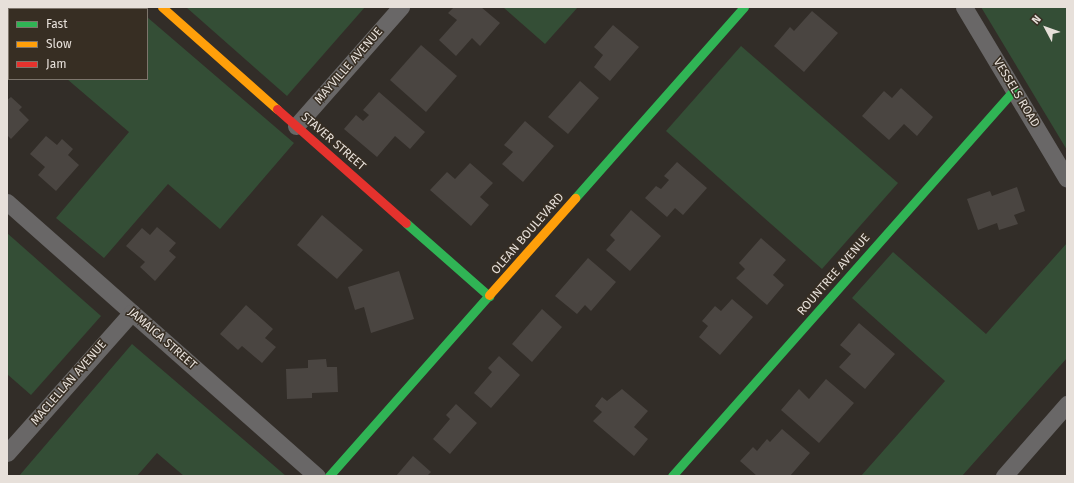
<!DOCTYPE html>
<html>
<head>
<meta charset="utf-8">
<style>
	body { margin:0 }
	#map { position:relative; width:1074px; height:483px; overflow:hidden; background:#322d28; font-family:"Fira Sans",sans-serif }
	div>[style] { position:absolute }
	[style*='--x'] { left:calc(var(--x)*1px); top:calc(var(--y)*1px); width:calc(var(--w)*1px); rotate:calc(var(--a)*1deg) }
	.green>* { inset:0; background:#344e36 }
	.building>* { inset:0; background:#4a4541 }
	.street>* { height:17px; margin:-8.5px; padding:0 8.5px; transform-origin:8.5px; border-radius:8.5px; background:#696767 }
	.fast>* { height:9px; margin:-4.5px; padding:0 4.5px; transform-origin:4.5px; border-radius:4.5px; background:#30b455 }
	.slow>* { height:9px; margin:-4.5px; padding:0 4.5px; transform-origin:4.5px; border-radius:4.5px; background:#ff9f0a }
	.jam>* { height:9px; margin:-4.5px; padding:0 4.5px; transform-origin:4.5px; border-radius:4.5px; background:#e5322d }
	span { translate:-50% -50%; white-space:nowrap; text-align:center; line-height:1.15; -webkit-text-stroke:3px #372e23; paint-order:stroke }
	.street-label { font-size:12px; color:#e7e0da }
	.frame { position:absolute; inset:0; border:8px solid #e7e0da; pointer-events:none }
	.legend { position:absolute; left:8px; top:8px; width:140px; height:72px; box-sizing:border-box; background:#372e23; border:1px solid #7d756c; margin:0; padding:5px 7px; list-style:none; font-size:12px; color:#e7e0da }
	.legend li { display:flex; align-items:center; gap:8px; height:20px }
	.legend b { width:20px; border:1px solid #7d756c }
	.north { position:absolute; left:1026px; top:8px; width:40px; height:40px; -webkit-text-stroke:3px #372e23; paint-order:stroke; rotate:311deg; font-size:11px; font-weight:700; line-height:16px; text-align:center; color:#e7e0da }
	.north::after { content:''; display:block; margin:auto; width:14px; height:18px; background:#e7e0da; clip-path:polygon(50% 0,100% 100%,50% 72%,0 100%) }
</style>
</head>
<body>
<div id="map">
	<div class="green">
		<div style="clip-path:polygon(7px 7px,136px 7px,138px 9px,9px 9px,7px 43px)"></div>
		<div style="clip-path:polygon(186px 7px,365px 7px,287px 96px)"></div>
		<div style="clip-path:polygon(503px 7px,578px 7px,545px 44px)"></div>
		<div style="clip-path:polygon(981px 7px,1067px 7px,1067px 150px)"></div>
		<div style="clip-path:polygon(147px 17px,294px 143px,220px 229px,168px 184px,104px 258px,56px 218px,129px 132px,67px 79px,147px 79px)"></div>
		<div style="clip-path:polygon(741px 46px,898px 183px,822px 269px,666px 131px)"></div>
		<div style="clip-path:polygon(7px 233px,101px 316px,31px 395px,7px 374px)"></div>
		<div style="clip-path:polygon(1067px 243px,1067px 358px,962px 476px,861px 476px,945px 381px,852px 298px,893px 252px,986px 334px)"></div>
		<div style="clip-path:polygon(132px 344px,286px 476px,184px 476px,157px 453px,137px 476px,19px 476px)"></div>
	</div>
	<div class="building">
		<div style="clip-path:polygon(454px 7px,481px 7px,500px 23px,480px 46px,472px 38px,456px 56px,439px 40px,457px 20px,448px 13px)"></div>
		<div style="clip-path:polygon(812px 11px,838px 33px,804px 72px,774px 46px,790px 27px,794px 31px)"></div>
		<div style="clip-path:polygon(613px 25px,639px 47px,610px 81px,594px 67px,603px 55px,594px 47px)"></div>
		<div style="clip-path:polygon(421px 45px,457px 76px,426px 112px,390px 80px)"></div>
		<div style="clip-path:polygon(580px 81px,599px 98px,568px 134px,548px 117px)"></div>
		<div style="clip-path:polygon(901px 88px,933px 117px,917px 136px,904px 124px,889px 140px,862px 116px,884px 91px,892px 98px)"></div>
		<div style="clip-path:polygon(379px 92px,425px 132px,410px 149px,395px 136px,377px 157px,344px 129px,356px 115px,363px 121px,369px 115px,363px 110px)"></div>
		<div style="clip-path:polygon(11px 97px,22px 107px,19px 110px,29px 120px,11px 139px,7px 135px,7px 100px)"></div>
		<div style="clip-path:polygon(525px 121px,554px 146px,523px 182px,502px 164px,513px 152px,504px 145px)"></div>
		<div style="clip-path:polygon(46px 136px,57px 145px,62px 139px,73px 149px,68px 155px,79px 165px,56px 191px,38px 175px,45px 167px,30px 154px)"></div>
		<div style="clip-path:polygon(677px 162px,707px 188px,683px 215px,675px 208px,667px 217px,645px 198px,656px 186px,661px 189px,669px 180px,664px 176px)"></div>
		<div style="clip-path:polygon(470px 163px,493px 183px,480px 197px,489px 205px,471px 226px,430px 190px,447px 172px,455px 179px)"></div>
		<div style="clip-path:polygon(1017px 187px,1025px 211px,1014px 215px,1018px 224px,999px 230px,997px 223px,978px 230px,967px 199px,990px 191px,992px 196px)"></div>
		<div style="clip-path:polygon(631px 210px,661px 236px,630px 271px,606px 250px,615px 240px,610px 235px)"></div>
		<div style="clip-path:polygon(322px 215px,363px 250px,337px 279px,297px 245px)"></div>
		<div style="clip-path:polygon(157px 227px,176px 243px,169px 251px,176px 257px,155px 281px,140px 267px,145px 262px,126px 246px,142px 228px,150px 235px)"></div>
		<div style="clip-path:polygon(761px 238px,786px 260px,773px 275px,784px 285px,767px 305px,736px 278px,745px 269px,739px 263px)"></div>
		<div style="clip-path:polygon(588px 258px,616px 282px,591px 311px,585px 305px,577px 314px,555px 296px)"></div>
		<div style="clip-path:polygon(399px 271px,414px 319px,371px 333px,364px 307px,355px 310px,348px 287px)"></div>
		<div style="clip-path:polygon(732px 299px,753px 317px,720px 355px,699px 337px,708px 326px,702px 321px,715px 306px,721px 311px)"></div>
		<div style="clip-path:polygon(246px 305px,273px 329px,265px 338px,276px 347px,262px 363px,242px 346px,238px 350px,220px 334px)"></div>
		<div style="clip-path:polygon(542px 309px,562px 327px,532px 362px,512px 344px)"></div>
		<div style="clip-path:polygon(859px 323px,895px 354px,865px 389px,839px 367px,851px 354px,840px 345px)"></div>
		<div style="clip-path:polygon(499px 356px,520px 375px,491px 408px,474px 393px,492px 372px,488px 368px)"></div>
		<div style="clip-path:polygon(326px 359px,327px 367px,337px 367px,338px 392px,312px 393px,312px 398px,287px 399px,286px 369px,308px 368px,308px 360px)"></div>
		<div style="clip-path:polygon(826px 379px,854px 403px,819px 443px,781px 410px,799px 389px,809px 399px)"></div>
		<div style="clip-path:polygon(622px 389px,648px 411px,634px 427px,648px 439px,634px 456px,593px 421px,602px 412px,595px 406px,602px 397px,607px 401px)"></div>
		<div style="clip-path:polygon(456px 404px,477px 423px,450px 454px,433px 439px,450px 419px,446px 415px)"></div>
		<div style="clip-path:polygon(782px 429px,810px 453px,790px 476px,757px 476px,740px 461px,753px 447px,757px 451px,767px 439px,770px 442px)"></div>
		<div style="clip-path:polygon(413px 456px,431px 472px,427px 476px,396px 476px)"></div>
	</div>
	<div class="street">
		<div style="--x:964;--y:7;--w:200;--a:59.1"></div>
		<div style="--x:296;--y:126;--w:159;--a:-48.6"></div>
		<div style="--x:7;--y:202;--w:414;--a:41.5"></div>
		<div style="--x:7;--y:453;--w:188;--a:-48.4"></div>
		<div style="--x:1004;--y:476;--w:96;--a:-48.8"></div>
	</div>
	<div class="fast">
		<div style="--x:575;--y:198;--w:255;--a:-48.5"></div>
		<div style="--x:406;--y:223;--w:111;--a:41.3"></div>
		<div style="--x:329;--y:476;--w:242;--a:-48.5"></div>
		<div style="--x:672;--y:476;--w:516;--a:-48.46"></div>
	</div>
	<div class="slow">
		<div style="--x:162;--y:7;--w:154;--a:41.6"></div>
		<div style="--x:489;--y:295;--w:130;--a:-48.4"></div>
	</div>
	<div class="jam">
		<div style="--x:277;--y:109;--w:172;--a:41.5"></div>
	</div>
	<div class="street-label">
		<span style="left:349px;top:66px;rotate:-49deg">MAYVILLE AVENUE</span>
		<span style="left:1016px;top:93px;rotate:59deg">VESSELS ROAD</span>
		<span style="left:333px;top:142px;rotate:41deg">STAVER STREET</span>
		<span style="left:528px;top:234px;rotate:-49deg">OLEAN BOULEVARD</span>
		<span style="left:834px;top:275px;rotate:-49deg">ROUNTREE AVENUE</span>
		<span style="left:162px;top:339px;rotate:41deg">JAMAICA STREET</span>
		<span style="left:69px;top:383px;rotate:-49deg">MACLELLAN AVENUE</span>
	</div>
	<div class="frame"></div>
	<ul class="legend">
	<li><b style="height:5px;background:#30b455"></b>Fast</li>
	<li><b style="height:5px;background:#ff9f0a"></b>Slow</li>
	<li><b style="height:5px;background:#e5322d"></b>Jam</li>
	</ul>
	<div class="north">N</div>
</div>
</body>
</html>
